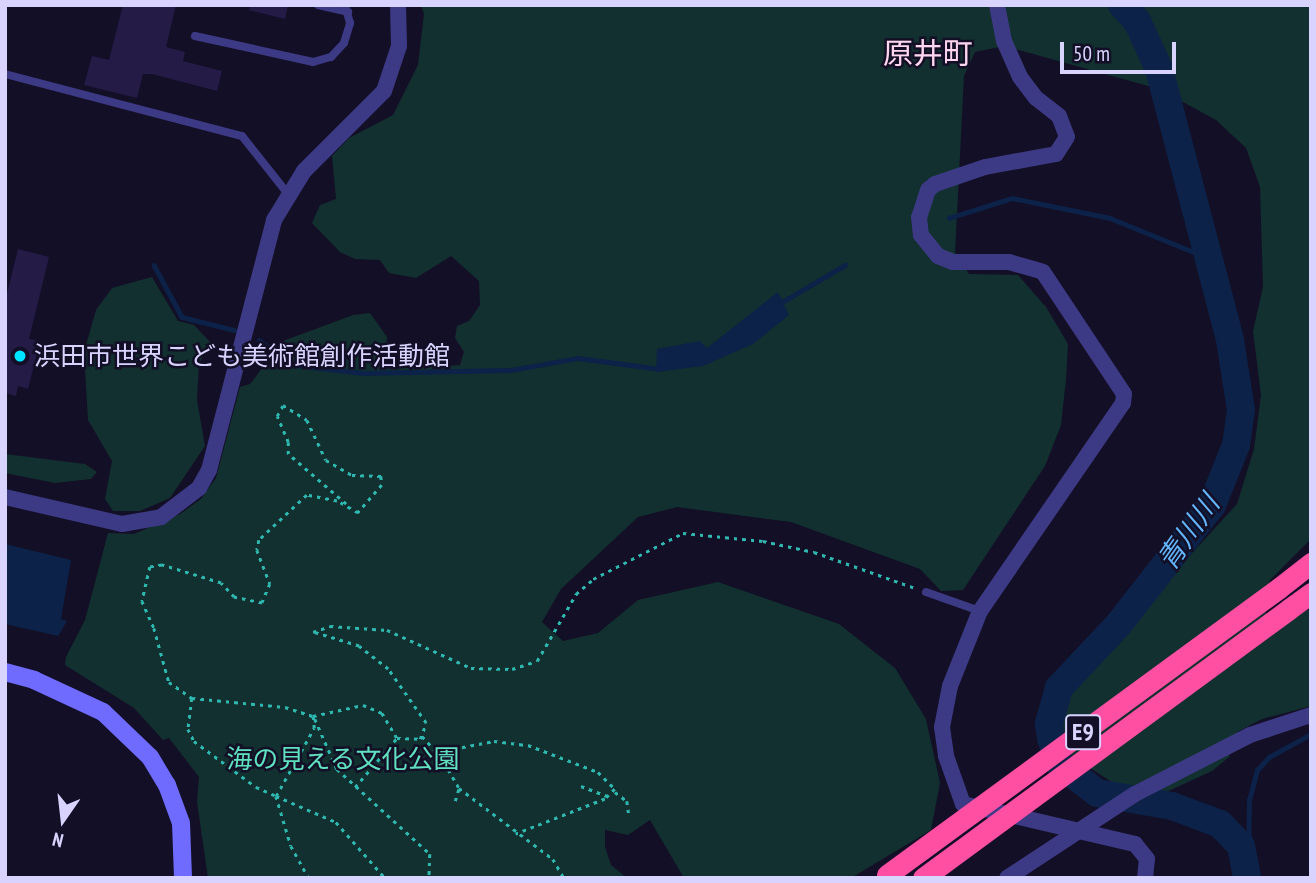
<!DOCTYPE html>
<html>
<head>
<meta charset="utf-8">
<style>
	body { margin:0 }
	#map { position:relative; width:1316px; height:883px; overflow:hidden; background:#130f26; font-family:"PT Sans Narrow","Noto Sans JP",sans-serif }
	div>[style] { position:absolute }
	[style*='--x'] { left:calc(var(--x)*1px); top:calc(var(--y)*1px); width:calc(var(--w)*1px); rotate:calc(var(--a)*1deg) }
	.green>* { inset:0; background:#12302f }
	.water>* { inset:0; background:#0c2248 }
	.stream>* { height:4.5px; margin:-2.25px; padding:0 2.25px; transform-origin:2.25px; border-radius:2.25px; background:#0c2248 }
	.river>* { height:28px; margin:-14px; padding:0 14px; transform-origin:14px; border-radius:14px; background:#0c2248 }
	.building>* { inset:0; background:#241b47 }
	.path>* { height:2.5px; margin-top:-1.25px; transform-origin:0; background:repeating-linear-gradient(90deg,#2fb8b0 0 3.5px,transparent 0 8.5px) }
	.lane>* { height:8px; margin:-4px; padding:0 4px; transform-origin:4px; border-radius:4px; background:#3d3a85 }
	.street>* { height:16px; margin:-8px; padding:0 8px; transform-origin:8px; border-radius:8px; background:#3d3a85 }
	.secondary>* { height:18px; margin:-9px; padding:0 9px; transform-origin:9px; border-radius:9px; background:#6f6bff }
	.highway>* { height:21px; margin:-10.5px; padding:0 10.5px; transform-origin:10.5px; border-radius:10.5px; background:#ff4fa3 }
	.street-bridge>* { height:16px; margin:-8px; padding:0 8px; transform-origin:8px; border-radius:8px; background:#3d3a85 }
	.highway-bridge>* { height:21px; margin:-10.5px; padding:0 10.5px; transform-origin:10.5px; border-radius:10.5px; background:#ff4fa3 }
	.dots>* { width:19px; height:19px; translate:-50% -50%; box-sizing:border-box; border:4px solid #130f26; border-radius:50% }
	span { translate:-50% -50%; white-space:nowrap; text-align:center; line-height:1.15; -webkit-text-stroke:5px #130f26; paint-order:stroke }
	.shield-label span { padding:2px 5px; background:#130f26; border:2px solid; border-radius:5px; -webkit-text-stroke-width:0 }
	.shield-label { font-size:24px; color:#d9d4ff; font-weight:700 }
	.poi-label { font-size:26px; color:#d9d4ff }
	.left { translate:0 -50%; text-align:left }
	.park-label { font-size:26px; color:#5fe0c0 }
	.water-label { font-size:28px; color:#62b6ff; font-style:italic }
	.quarter-label { font-size:30px; color:#ffd6f0 }
	.frame { position:absolute; inset:0; border:7px solid #d9d4ff; pointer-events:none }
	.north { position:absolute; left:28px; top:785px; width:70px; height:70px; -webkit-text-stroke:5px #130f26; paint-order:stroke; rotate:194deg; font-size:19px; font-weight:700; line-height:28px; text-align:center; color:#d9d4ff }
	.north::after { content:''; display:block; margin:auto; width:24px; height:32px; background:#d9d4ff; clip-path:polygon(50% 0,100% 100%,50% 72%,0 100%) }
	.scale { position:absolute; left:1060px; top:42px; width:116px; height:32px; box-sizing:border-box; border:4px solid #d9d4ff; border-top:0; padding-left:9px; font-size:21px; line-height:24px; white-space:nowrap; color:#d9d4ff; -webkit-text-stroke:5px #130f26; paint-order:stroke }
</style>
</head>
<body>
<div id="map">
	<div class="green">
		<div style="clip-path:polygon(421px 5px,1311px 5px,1311px 539px,1270px 580px,1264px 606px,1266px 613px,1285px 618px,1311px 609px,1311px 706px,1262px 719px,1237px 732px,1229px 757px,1212px 771px,1164px 793px,1121px 788px,1070px 755px,1059px 736px,1064px 693px,1237px 504px,1254px 449px,1261px 395px,1253px 331px,1263px 287px,1260px 187px,1246px 148px,1216px 120px,1159px 89px,1004px 46px,975px 52px,964px 76px,955px 252px,969px 274px,1018px 275px,1046px 307px,1068px 344px,1066px 380px,1061px 425px,1045px 466px,963px 590px,941px 591px,920px 569px,791px 522px,677px 507px,638px 517px,561px 589px,542px 622px,563px 641px,598px 633px,638px 600px,718px 582px,839px 624px,895px 668px,926px 719px,940px 783px,931px 830px,851px 878px,684px 878px,650px 820px,628px 835px,605px 830px,605px 847px,611px 865px,627px 878px,208px 878px,197px 802px,199px 777px,169px 738px,163px 740px,134px 708px,65px 665px,66px 657px,85px 620px,108px 533px,134px 534px,180px 514px,201px 499px,216px 478px,240px 387px,250px 384px,283px 341px,353px 315px,370px 313px,387px 337px,386px 364px,440px 356px,447px 366px,460px 365px,464px 352px,455px 338px,457px 326px,469px 321px,480px 305px,479px 281px,451px 256px,416px 278px,389px 273px,380px 260px,355px 259px,340px 252px,312px 223px,320px 205px,336px 199px,332px 156px,349px 138px,393px 115px,418px 65px,424px 14px)"></div>
		<div style="clip-path:polygon(152px 277px,178px 321px,194px 325px,210px 342px,199px 364px,197px 400px,205px 446px,170px 498px,140px 511px,113px 511px,105px 499px,112px 461px,88px 420px,84px 352px,96px 310px,112px 288px)"></div>
		<div style="clip-path:polygon(5px 454px,85px 464px,97px 472px,91px 479px,55px 483px,5px 473px)"></div>
	</div>
	<div class="water">
		<div style="clip-path:polygon(778px 292px,789px 315px,753px 344px,703px 366px,656px 372px,657px 349px,700px 341px,707px 348px)"></div>
		<div style="clip-path:polygon(5px 544px,71px 560px,61px 619px,67px 621px,58px 636px,5px 624px)"></div>
	</div>
	<div class="stream">
		<div style="--x:949;--y:218;--w:66;--a:-17.6"></div>
		<div style="--x:1012;--y:198;--w:100;--a:11.5"></div>
		<div style="--x:1110;--y:218;--w:104;--a:22.1"></div>
		<div style="--x:154;--y:265;--w:59;--a:61.7"></div>
		<div style="--x:182;--y:317;--w:54;--a:14"></div>
		<div style="--x:779;--y:304;--w:77;--a:-30.6"></div>
		<div style="--x:259;--y:340;--w:44;--a:34.8"></div>
		<div style="--x:295;--y:365;--w:67;--a:6.8"></div>
		<div style="--x:362;--y:373;--w:149;--a:-1.2"></div>
		<div style="--x:511;--y:370;--w:68;--a:-10.2"></div>
		<div style="--x:578;--y:358;--w:83;--a:7.6"></div>
		<div style="--x:1248;--y:868;--w:68;--a:-89.2"></div>
		<div style="--x:1249;--y:800;--w:31;--a:-75"></div>
		<div style="--x:1257;--y:770;--w:18;--a:-47"></div>
		<div style="--x:1269;--y:757;--w:48;--a:-28.7"></div>
	</div>
	<div class="river">
		<div style="--x:1122;--y:5;--w:22;--a:47"></div>
		<div style="--x:1137;--y:21;--w:53;--a:65.4"></div>
		<div style="--x:1159;--y:69;--w:280;--a:75.3"></div>
		<div style="--x:1230;--y:340;--w:71;--a:81.1"></div>
		<div style="--x:1241;--y:410;--w:35;--a:98"></div>
		<div style="--x:1236;--y:445;--w:65;--a:111.8"></div>
		<div style="--x:1212;--y:505;--w:151;--a:128"></div>
		<div style="--x:1119;--y:624;--w:88;--a:133.2"></div>
		<div style="--x:1059;--y:688;--w:37;--a:106"></div>
		<div style="--x:1049;--y:724;--w:14;--a:82"></div>
		<div style="--x:1051;--y:738;--w:28;--a:71"></div>
		<div style="--x:1060;--y:764;--w:47;--a:38.1"></div>
		<div style="--x:1097;--y:793;--w:76;--a:9.8"></div>
		<div style="--x:1172;--y:806;--w:51;--a:20.6"></div>
		<div style="--x:1220;--y:824;--w:30;--a:46"></div>
		<div style="--x:1241;--y:846;--w:33;--a:79"></div>
	</div>
	<div class="building">
		<div style="clip-path:polygon(123px 5px,176px 5px,166px 47px,185px 52px,183px 61px,222px 71px,217px 91px,152px 74px,143px 74px,137px 98px,84px 85px,92px 56px,109px 60px)"></div>
		<div style="clip-path:polygon(250px 5px,288px 5px,285px 19px,249px 10px)"></div>
		<div style="clip-path:polygon(18px 249px,49px 257px,29px 339px,40px 341px,28px 389px,18px 386px,16px 396px,5px 393px,5px 302px)"></div>
	</div>
	<div class="path">
		<div style="--x:346;--y:504;--w:77;--a:-139.2"></div>
		<div style="--x:288;--y:454;--w:12;--a:-90"></div>
		<div style="--x:288;--y:442;--w:28;--a:-113"></div>
		<div style="--x:277;--y:416;--w:13;--a:-61"></div>
		<div style="--x:283;--y:405;--w:28;--a:32"></div>
		<div style="--x:307;--y:420;--w:44;--a:64.6"></div>
		<div style="--x:326;--y:460;--w:30;--a:30"></div>
		<div style="--x:352;--y:475;--w:29;--a:2"></div>
		<div style="--x:381;--y:476;--w:9;--a:84"></div>
		<div style="--x:382;--y:485;--w:37;--a:131"></div>
		<div style="--x:358;--y:513;--w:24;--a:-150"></div>
		<div style="--x:337;--y:501;--w:31;--a:-169"></div>
		<div style="--x:307;--y:495;--w:66;--a:136.8"></div>
		<div style="--x:259;--y:540;--w:10;--a:101"></div>
		<div style="--x:257;--y:550;--w:36;--a:69"></div>
		<div style="--x:270;--y:584;--w:21;--a:113"></div>
		<div style="--x:262;--y:603;--w:29;--a:-168"></div>
		<div style="--x:234;--y:597;--w:19;--a:-133"></div>
		<div style="--x:221;--y:583;--w:62;--a:-163"></div>
		<div style="--x:162;--y:565;--w:12;--a:171"></div>
		<div style="--x:150;--y:567;--w:35;--a:103"></div>
		<div style="--x:142;--y:601;--w:30;--a:66"></div>
		<div style="--x:154;--y:628;--w:56;--a:74.5"></div>
		<div style="--x:169;--y:682;--w:28;--a:35"></div>
		<div style="--x:192;--y:698;--w:93;--a:5.5"></div>
		<div style="--x:285;--y:707;--w:29;--a:18"></div>
		<div style="--x:313;--y:716;--w:51;--a:-12.4"></div>
		<div style="--x:363;--y:705;--w:21;--a:23"></div>
		<div style="--x:382;--y:713;--w:29;--a:59"></div>
		<div style="--x:397;--y:738;--w:23;--a:2"></div>
		<div style="--x:420;--y:739;--w:17;--a:-69"></div>
		<div style="--x:426;--y:723;--w:66;--a:-125.1"></div>
		<div style="--x:388;--y:669;--w:37;--a:-142"></div>
		<div style="--x:359;--y:646;--w:48;--a:-163.1"></div>
		<div style="--x:313;--y:632;--w:18;--a:-19"></div>
		<div style="--x:330;--y:626;--w:57;--a:4"></div>
		<div style="--x:387;--y:630;--w:92;--a:24.3"></div>
		<div style="--x:471;--y:668;--w:41;--a:1.4"></div>
		<div style="--x:512;--y:669;--w:26;--a:-18"></div>
		<div style="--x:537;--y:661;--w:78;--a:-59.8"></div>
		<div style="--x:576;--y:594;--w:23;--a:-41"></div>
		<div style="--x:593;--y:579;--w:101;--a:-27.1"></div>
		<div style="--x:683;--y:533;--w:80;--a:5.7"></div>
		<div style="--x:763;--y:541;--w:52;--a:12.2"></div>
		<div style="--x:814;--y:552;--w:107;--a:19.6"></div>
		<div style="--x:192;--y:698;--w:31;--a:97"></div>
		<div style="--x:188;--y:729;--w:13;--a:63"></div>
		<div style="--x:194;--y:741;--w:77;--a:36.6"></div>
		<div style="--x:256;--y:787;--w:22;--a:24"></div>
		<div style="--x:276;--y:796;--w:78;--a:-60.8"></div>
		<div style="--x:314;--y:728;--w:12;--a:-95"></div>
		<div style="--x:315;--y:719;--w:55;--a:66.3"></div>
		<div style="--x:337;--y:769;--w:126;--a:42.4"></div>
		<div style="--x:430;--y:854;--w:24;--a:92"></div>
		<div style="--x:422;--y:736;--w:26;--a:47"></div>
		<div style="--x:440;--y:755;--w:38;--a:60"></div>
		<div style="--x:459;--y:788;--w:118;--a:37.1"></div>
		<div style="--x:553;--y:859;--w:22;--a:60"></div>
		<div style="--x:437;--y:752;--w:58;--a:-10.9"></div>
		<div style="--x:494;--y:741;--w:34;--a:7"></div>
		<div style="--x:528;--y:745;--w:75;--a:21.1"></div>
		<div style="--x:598;--y:772;--w:24;--a:45"></div>
		<div style="--x:615;--y:789;--w:14;--a:135"></div>
		<div style="--x:605;--y:799;--w:96;--a:158.5"></div>
		<div style="--x:581;--y:786;--w:30;--a:21"></div>
		<div style="--x:355;--y:787;--w:65;--a:-49.4"></div>
		<div style="--x:615;--y:792;--w:15;--a:37"></div>
		<div style="--x:627;--y:801;--w:14;--a:82"></div>
		<div style="--x:276;--y:796;--w:65;--a:23.4"></div>
		<div style="--x:336;--y:822;--w:74;--a:48.8"></div>
		<div style="--x:276;--y:796;--w:52;--a:73.3"></div>
		<div style="--x:291;--y:846;--w:37;--a:61"></div>
		<div style="--x:455;--y:801;--w:14;--a:-73"></div>
	</div>
	<div class="lane">
		<div style="--x:318;--y:5;--w:31;--a:13"></div>
		<div style="--x:195;--y:36;--w:121;--a:12.4"></div>
		<div style="--x:313;--y:62;--w:19;--a:-16"></div>
		<div style="--x:331;--y:57;--w:19;--a:-47"></div>
		<div style="--x:344;--y:43;--w:21;--a:-73"></div>
		<div style="--x:350;--y:23;--w:19;--a:-106"></div>
		<div style="--x:5;--y:74;--w:245;--a:14.7"></div>
		<div style="--x:242;--y:136;--w:74;--a:51.6"></div>
		<div style="--x:926;--y:592;--w:57;--a:19.4"></div>
	</div>
	<div class="street">
		<div style="--x:997;--y:5;--w:37;--a:79"></div>
		<div style="--x:1004;--y:41;--w:39;--a:66"></div>
		<div style="--x:1020;--y:77;--w:26;--a:53"></div>
		<div style="--x:1036;--y:98;--w:29;--a:38"></div>
		<div style="--x:1059;--y:116;--w:22;--a:69"></div>
		<div style="--x:1067;--y:137;--w:20;--a:123"></div>
		<div style="--x:1056;--y:154;--w:72;--a:169.6"></div>
		<div style="--x:985;--y:167;--w:53;--a:161.2"></div>
		<div style="--x:935;--y:184;--w:9;--a:139"></div>
		<div style="--x:928;--y:190;--w:28;--a:108"></div>
		<div style="--x:919;--y:217;--w:18;--a:84"></div>
		<div style="--x:921;--y:235;--w:27;--a:51"></div>
		<div style="--x:938;--y:256;--w:16;--a:22"></div>
		<div style="--x:953;--y:262;--w:56;--a:0"></div>
		<div style="--x:1009;--y:262;--w:35;--a:16"></div>
		<div style="--x:1043;--y:272;--w:146;--a:56.4"></div>
		<div style="--x:1124;--y:394;--w:9;--a:96"></div>
		<div style="--x:1123;--y:403;--w:252;--a:124.5"></div>
		<div style="--x:980;--y:611;--w:81;--a:111.8"></div>
		<div style="--x:950;--y:686;--w:42;--a:101"></div>
		<div style="--x:942;--y:727;--w:29;--a:82"></div>
		<div style="--x:946;--y:756;--w:51;--a:70.5"></div>
		<div style="--x:963;--y:804;--w:177;--a:13.1"></div>
		<div style="--x:1135;--y:844;--w:19;--a:51"></div>
		<div style="--x:1147;--y:859;--w:19;--a:96"></div>
		<div style="--x:5;--y:497;--w:120;--a:13"></div>
		<div style="--x:122;--y:524;--w:40;--a:-10"></div>
		<div style="--x:161;--y:517;--w:48;--a:-37.3"></div>
		<div style="--x:199;--y:488;--w:21;--a:-61"></div>
		<div style="--x:209;--y:470;--w:258;--a:-75.4"></div>
		<div style="--x:274;--y:220;--w:57;--a:-58.5"></div>
		<div style="--x:304;--y:171;--w:113;--a:-45"></div>
		<div style="--x:384;--y:91;--w:47;--a:-71.6"></div>
		<div style="--x:399;--y:46;--w:41;--a:-91.4"></div>
		<div style="--x:1250;--y:735;--w:64;--a:-18.2"></div>
	</div>
	<div class="secondary">
		<div style="--x:5;--y:672;--w:30;--a:15"></div>
		<div style="--x:34;--y:680;--w:76;--a:24.9"></div>
		<div style="--x:103;--y:712;--w:65;--a:43.8"></div>
		<div style="--x:150;--y:757;--w:33;--a:59"></div>
		<div style="--x:167;--y:785;--w:40;--a:69.8"></div>
		<div style="--x:181;--y:823;--w:55;--a:87.9"></div>
	</div>
	<div class="highway">
		<div style="--x:1279;--y:588;--w:41;--a:-38"></div>
		<div style="--x:1289;--y:609;--w:27;--a:-36"></div>
	</div>
	<div class="street-bridge">
		<div style="--x:1007;--y:878;--w:153;--a:-33.3"></div>
		<div style="--x:1135;--y:794;--w:129;--a:-27.2"></div>
	</div>
	<div class="highway-bridge">
		<div style="--x:887;--y:875;--w:486;--a:-36.2"></div>
		<div style="--x:923;--y:878;--w:454;--a:-36.3"></div>
	</div>
	<div class="dots">
		<div style="left:20px;top:356px;background:#00e5ff"></div>
	</div>
	<div class="shield-label">
		<span style="left:1083px;top:732px">E9</span>
	</div>
	<div class="poi-label">
		<span class="left" style="left:34px;top:356px">浜田市世界こども美術館創作活動館</span>
	</div>
	<div class="park-label">
		<span style="left:343px;top:759px">海の見える文化公園</span>
	</div>
	<div class="water-label">
		<span style="left:1188px;top:532px;rotate:-55deg">青川川</span>
	</div>
	<div class="quarter-label">
		<span style="left:928px;top:53px">原井町</span>
	</div>
	<div class="frame"></div>
	<div class="north">N</div>
	<div class="scale">50 m</div>
</div>
</body>
</html>
